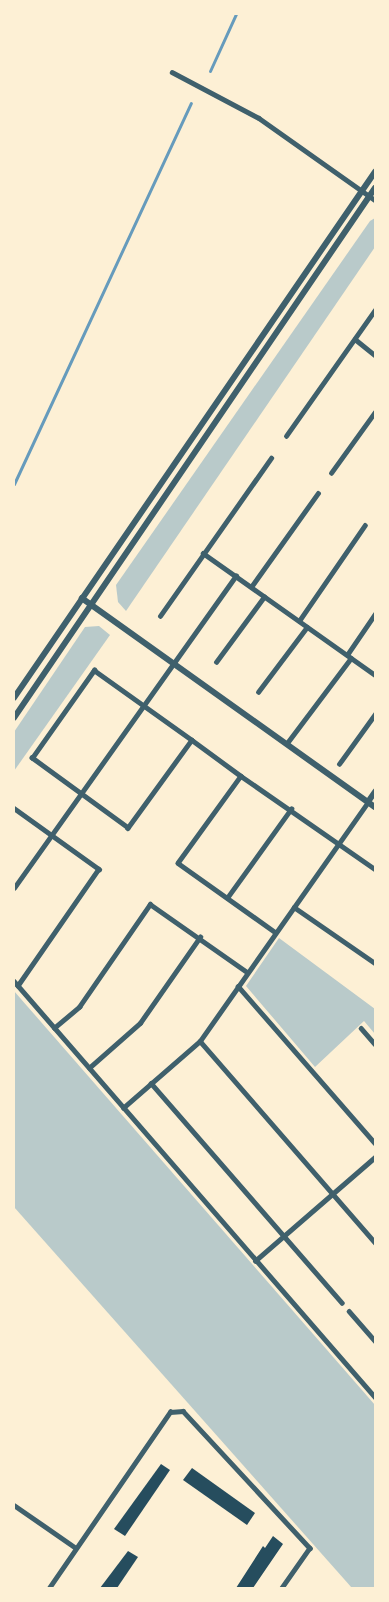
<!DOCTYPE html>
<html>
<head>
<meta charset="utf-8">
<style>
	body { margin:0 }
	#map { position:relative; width:389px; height:1602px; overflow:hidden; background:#fdf0d5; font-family:"Exo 2",sans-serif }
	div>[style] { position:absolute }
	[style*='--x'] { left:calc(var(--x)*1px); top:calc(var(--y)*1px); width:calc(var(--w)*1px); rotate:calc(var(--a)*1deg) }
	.green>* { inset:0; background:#b9caca }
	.stream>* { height:3px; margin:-1.5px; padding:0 1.5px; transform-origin:1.5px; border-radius:1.5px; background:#669bbc }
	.building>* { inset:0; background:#264d5e }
	.minor>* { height:4.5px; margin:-2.25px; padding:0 2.25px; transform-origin:2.25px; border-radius:2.25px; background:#3f606c }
	.tertiary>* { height:5.5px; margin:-2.75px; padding:0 2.75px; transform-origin:2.75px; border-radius:2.75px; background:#3f606c }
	span { translate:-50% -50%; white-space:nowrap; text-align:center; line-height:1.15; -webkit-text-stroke:4px #fdf0d5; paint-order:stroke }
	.frame { position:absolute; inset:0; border:15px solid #fdf0d5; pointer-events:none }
</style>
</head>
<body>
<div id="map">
	<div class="green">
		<div style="clip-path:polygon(375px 218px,375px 247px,126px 611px,118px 602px,116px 585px,370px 221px)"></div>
		<div style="clip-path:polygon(99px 626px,110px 635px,14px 771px,14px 732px,85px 627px)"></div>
		<div style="clip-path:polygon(279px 938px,375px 1009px,375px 1034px,364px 1021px,315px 1067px,246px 986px)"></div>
		<div style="clip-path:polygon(14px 991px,375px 1405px,375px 1588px,352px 1588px,14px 1207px)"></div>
	</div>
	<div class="stream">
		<div style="--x:210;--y:71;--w:63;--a:-65.5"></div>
		<div style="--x:14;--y:484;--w:420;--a:-65.1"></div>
	</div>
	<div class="building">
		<div style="clip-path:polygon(161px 1464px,170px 1470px,125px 1536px,114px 1529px)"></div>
		<div style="clip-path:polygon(192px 1468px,255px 1513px,247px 1525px,183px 1480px)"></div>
		<div style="clip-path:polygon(273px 1536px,283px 1544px,253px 1588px,236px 1588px,263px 1546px,265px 1548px)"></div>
		<div style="clip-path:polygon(128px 1551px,138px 1557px,117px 1588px,100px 1588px)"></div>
	</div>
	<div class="minor">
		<div style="--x:172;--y:72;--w:98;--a:27.9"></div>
		<div style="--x:259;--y:118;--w:142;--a:35.3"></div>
		<div style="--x:355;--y:339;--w:26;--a:39"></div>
		<div style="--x:286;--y:436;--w:154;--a:-54.8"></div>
		<div style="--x:331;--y:473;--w:75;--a:-54.2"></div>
		<div style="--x:203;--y:553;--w:211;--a:35.3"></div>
		<div style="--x:251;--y:587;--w:115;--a:-54.5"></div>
		<div style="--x:160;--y:616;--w:193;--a:-54.9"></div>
		<div style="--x:299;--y:621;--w:116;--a:-55.5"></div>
		<div style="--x:347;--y:655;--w:50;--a:-55.7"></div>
		<div style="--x:216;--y:662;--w:81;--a:-53.6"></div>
		<div style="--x:258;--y:692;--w:81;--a:-53"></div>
		<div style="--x:192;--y:740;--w:109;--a:126"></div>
		<div style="--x:128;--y:828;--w:119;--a:-143.9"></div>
		<div style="--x:32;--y:758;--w:108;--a:-54.8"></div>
		<div style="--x:94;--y:670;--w:120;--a:35.5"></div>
		<div style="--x:192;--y:740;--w:61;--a:36.3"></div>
		<div style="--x:241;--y:776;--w:163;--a:34.8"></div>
		<div style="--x:287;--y:743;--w:106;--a:-53"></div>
		<div style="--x:339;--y:764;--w:62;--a:-54.2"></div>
		<div style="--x:241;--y:776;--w:107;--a:125.9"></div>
		<div style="--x:178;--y:863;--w:119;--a:35.4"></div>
		<div style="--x:14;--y:808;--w:105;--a:35.7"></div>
		<div style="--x:99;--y:869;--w:142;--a:124.7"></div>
		<div style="--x:14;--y:888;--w:383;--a:-54.6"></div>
		<div style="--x:227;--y:898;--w:110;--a:-54.3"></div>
		<div style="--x:294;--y:907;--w:98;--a:34.7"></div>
		<div style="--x:14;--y:981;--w:551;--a:49.05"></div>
		<div style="--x:238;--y:986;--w:208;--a:48.9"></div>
		<div style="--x:54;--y:1028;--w:33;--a:-40"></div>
		<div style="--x:79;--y:1007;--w:125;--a:-55.4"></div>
		<div style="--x:150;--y:904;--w:118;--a:35"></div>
		<div style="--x:361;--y:1028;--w:21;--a:49"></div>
		<div style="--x:200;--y:1041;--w:267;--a:49"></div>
		<div style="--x:89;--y:1068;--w:68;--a:-41.4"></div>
		<div style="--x:140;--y:1023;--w:105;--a:-55.1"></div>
		<div style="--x:151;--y:1083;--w:291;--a:49"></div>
		<div style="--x:123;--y:1108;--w:102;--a:-41"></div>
		<div style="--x:200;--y:1041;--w:292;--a:-54.9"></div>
		<div style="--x:255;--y:1261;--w:159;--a:-40.9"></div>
		<div style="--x:349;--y:1311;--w:40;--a:49"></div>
		<div style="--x:14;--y:1505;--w:75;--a:34.7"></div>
		<div style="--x:49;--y:1588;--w:214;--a:-55.5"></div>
		<div style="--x:170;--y:1412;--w:13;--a:-4"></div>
		<div style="--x:183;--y:1411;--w:187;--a:47.2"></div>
		<div style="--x:310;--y:1548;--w:49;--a:125"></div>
	</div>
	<div class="tertiary">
		<div style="--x:82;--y:598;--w:360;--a:35.5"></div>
		<div style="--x:14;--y:698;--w:638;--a:-55.54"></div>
		<div style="--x:14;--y:718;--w:641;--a:-55.74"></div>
		<div style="--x:368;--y:802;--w:12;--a:-55"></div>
	</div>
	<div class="frame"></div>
</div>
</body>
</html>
